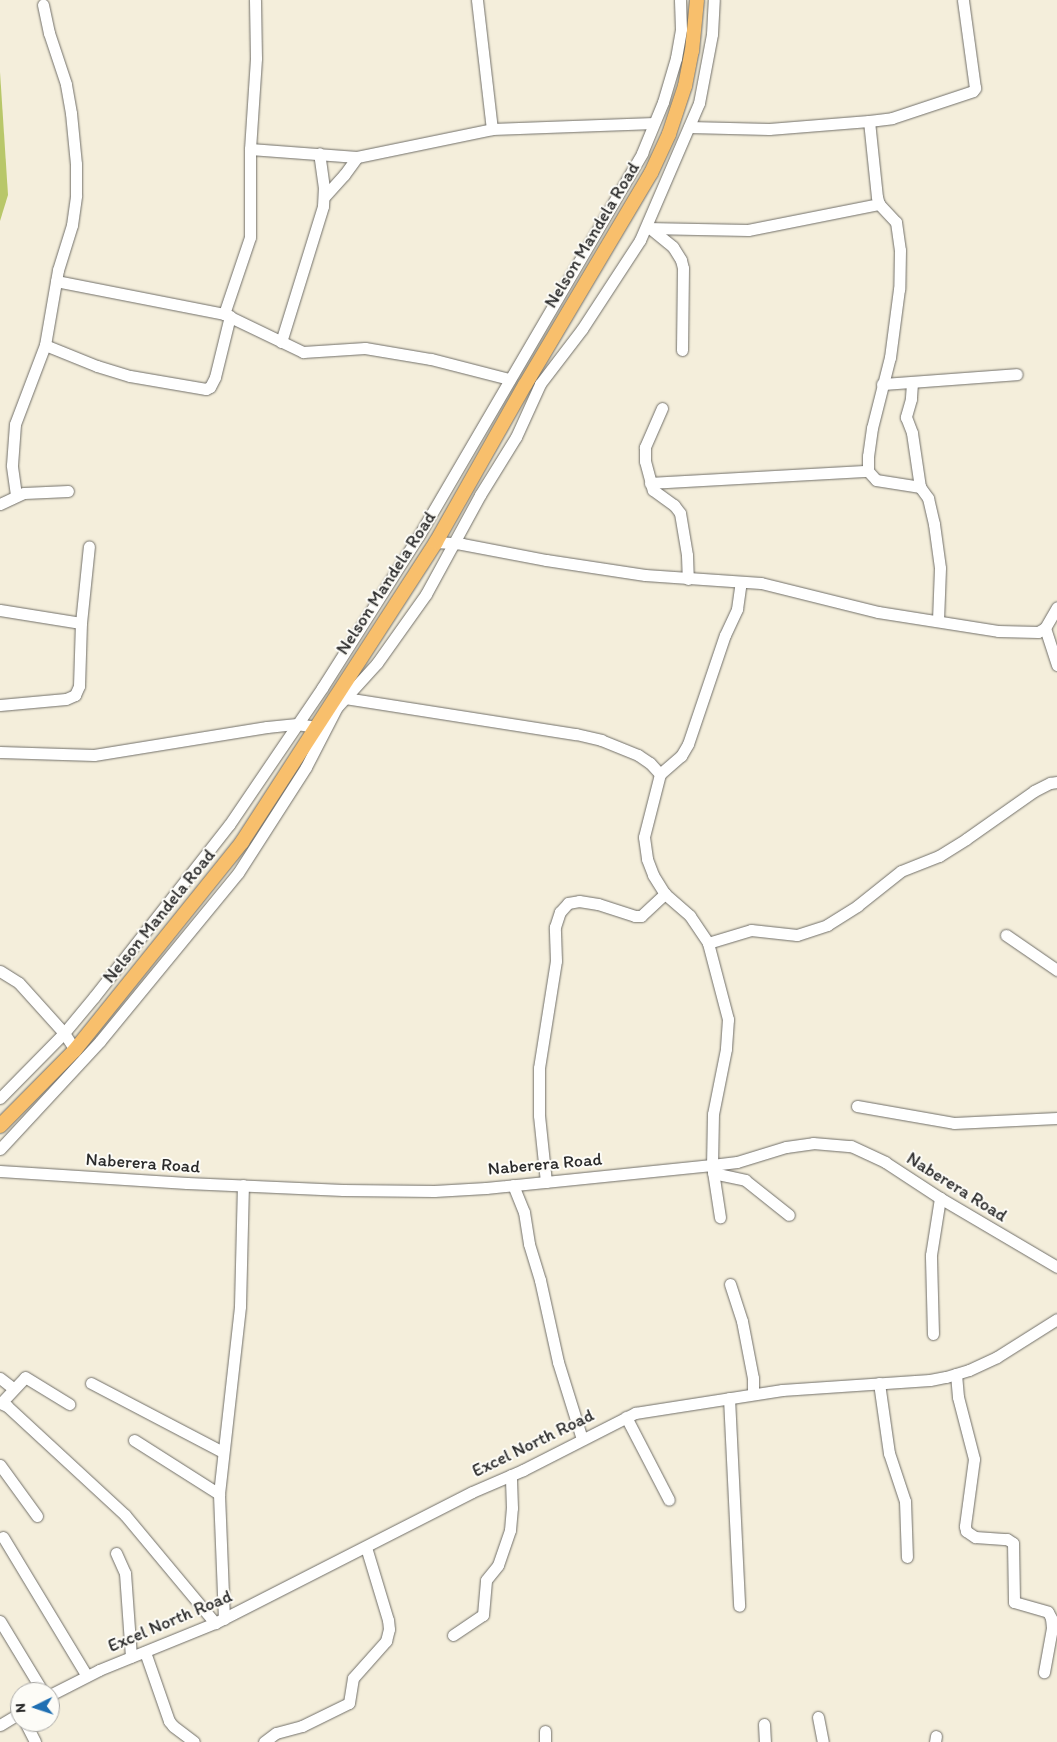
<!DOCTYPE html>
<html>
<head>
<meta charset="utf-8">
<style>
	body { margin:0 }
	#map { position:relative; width:1057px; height:1742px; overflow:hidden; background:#f4eedb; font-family:Itim,sans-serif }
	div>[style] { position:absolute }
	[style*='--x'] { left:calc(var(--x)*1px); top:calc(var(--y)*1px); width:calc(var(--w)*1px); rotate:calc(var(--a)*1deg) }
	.green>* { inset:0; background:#b8c769 }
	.roads { filter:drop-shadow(0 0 1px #716f69) drop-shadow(0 0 1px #716f69) }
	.minor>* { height:11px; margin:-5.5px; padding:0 5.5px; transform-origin:5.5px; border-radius:5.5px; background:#fff }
	.major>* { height:14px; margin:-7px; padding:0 7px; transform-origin:7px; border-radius:7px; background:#f8bf6c }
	span { translate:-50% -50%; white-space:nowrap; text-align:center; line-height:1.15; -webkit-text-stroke:4px #fdfcf7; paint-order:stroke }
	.street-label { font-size:18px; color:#2b2b2b }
	.north { position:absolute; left:10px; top:1682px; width:50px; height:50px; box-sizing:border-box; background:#fdfcf7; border:1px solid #a9a8a5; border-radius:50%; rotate:266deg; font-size:14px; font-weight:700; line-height:20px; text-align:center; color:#2b2b2b }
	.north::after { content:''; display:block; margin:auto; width:18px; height:22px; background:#1f6fb2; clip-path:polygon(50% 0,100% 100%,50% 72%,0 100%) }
</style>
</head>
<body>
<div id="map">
	<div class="green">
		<div style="clip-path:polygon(0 72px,8px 195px,0 221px)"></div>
	</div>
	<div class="roads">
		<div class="minor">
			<div style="--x:477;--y:0;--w:130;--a:83.4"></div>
			<div style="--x:869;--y:121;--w:76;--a:84"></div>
			<div style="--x:877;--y:197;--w:7;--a:74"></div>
			<div style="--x:879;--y:204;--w:25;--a:47"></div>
			<div style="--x:896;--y:222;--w:28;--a:82"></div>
			<div style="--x:900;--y:250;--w:39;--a:91"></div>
			<div style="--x:899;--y:289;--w:69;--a:97.5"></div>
			<div style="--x:890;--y:357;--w:73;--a:104.2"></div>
			<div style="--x:872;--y:428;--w:28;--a:98"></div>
			<div style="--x:868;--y:456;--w:15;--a:90"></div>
			<div style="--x:868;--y:471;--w:12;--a:48"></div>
			<div style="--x:876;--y:480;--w:45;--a:9"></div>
			<div style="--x:920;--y:487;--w:14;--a:54"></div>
			<div style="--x:928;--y:498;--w:27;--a:77"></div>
			<div style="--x:934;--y:524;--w:44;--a:82.2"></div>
			<div style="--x:940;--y:568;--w:53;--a:92.2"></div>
			<div style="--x:689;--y:127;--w:80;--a:1.4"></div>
			<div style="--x:769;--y:129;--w:100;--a:-4.6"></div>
			<div style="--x:869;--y:121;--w:23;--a:-7"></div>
			<div style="--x:892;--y:118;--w:85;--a:-18.4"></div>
			<div style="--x:973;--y:91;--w:4;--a:-56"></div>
			<div style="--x:975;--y:88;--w:89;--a:-97.8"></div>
			<div style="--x:250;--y:149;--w:107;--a:4.3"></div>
			<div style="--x:357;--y:157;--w:138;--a:-11.7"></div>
			<div style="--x:492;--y:129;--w:162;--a:-2.1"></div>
			<div style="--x:324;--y:197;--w:30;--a:-48"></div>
			<div style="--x:344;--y:175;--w:22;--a:-54"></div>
			<div style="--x:646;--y:228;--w:102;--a:1.1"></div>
			<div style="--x:748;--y:230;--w:134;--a:-11.2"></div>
			<div style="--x:651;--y:229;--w:28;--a:39"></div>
			<div style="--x:673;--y:247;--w:15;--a:58"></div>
			<div style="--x:681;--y:260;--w:8;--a:76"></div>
			<div style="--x:683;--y:268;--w:82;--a:90.7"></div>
			<div style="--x:56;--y:281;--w:171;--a:11.1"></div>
			<div style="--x:224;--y:314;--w:88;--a:25.7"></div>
			<div style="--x:303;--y:352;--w:62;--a:-3.7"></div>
			<div style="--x:365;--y:348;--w:67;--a:9.5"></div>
			<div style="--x:431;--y:359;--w:81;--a:14.4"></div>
			<div style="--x:224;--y:314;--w:81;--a:-71.3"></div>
			<div style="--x:250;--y:237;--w:88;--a:-90"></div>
			<div style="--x:250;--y:149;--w:91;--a:-86.2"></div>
			<div style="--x:256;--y:58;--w:58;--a:-91"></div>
			<div style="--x:281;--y:342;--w:142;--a:-72.8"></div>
			<div style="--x:323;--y:206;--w:18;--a:-87"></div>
			<div style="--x:324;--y:188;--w:35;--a:-98"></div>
			<div style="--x:45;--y:345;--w:56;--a:22"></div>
			<div style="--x:97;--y:366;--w:34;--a:17"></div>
			<div style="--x:130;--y:376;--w:77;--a:9.7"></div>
			<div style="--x:206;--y:389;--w:4;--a:-27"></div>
			<div style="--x:210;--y:387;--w:11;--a:-63"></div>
			<div style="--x:215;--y:377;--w:63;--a:-76.2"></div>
			<div style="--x:912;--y:383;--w:16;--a:94"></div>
			<div style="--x:911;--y:399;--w:19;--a:106"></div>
			<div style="--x:906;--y:417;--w:17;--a:69"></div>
			<div style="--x:912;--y:433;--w:55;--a:81.6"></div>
			<div style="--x:882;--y:384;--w:135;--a:-4.2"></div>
			<div style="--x:662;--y:408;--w:43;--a:113.6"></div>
			<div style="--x:645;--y:447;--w:14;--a:90"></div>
			<div style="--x:645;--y:461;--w:30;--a:75"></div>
			<div style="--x:653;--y:490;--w:26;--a:36"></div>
			<div style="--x:674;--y:505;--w:10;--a:53"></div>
			<div style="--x:680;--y:513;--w:43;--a:80.5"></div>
			<div style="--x:687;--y:555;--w:24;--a:88"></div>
			<div style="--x:650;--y:483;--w:218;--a:-3.2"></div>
			<div style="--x:16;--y:495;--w:30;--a:-98"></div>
			<div style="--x:12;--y:465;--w:41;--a:-85.8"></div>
			<div style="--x:15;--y:424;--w:85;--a:-69.2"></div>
			<div style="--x:45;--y:345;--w:76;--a:-80.2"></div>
			<div style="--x:58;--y:270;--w:47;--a:-72.7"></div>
			<div style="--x:72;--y:225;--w:30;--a:-82"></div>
			<div style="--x:76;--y:195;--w:31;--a:-90"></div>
			<div style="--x:76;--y:164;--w:51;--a:-95.6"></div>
			<div style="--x:71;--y:113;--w:29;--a:-100"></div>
			<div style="--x:66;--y:84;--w:54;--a:-108.4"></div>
			<div style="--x:49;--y:33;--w:29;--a:-102"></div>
			<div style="--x:0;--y:504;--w:26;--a:-25"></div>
			<div style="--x:24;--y:493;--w:44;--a:-2.6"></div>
			<div style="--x:436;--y:542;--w:26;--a:4"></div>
			<div style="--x:462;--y:544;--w:86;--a:10.8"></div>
			<div style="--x:546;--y:560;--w:100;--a:8.6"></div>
			<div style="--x:645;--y:575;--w:116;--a:3.9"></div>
			<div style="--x:761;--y:583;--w:121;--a:13.9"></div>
			<div style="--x:878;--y:612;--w:121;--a:9"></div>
			<div style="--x:998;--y:631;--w:40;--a:1.4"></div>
			<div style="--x:1038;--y:632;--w:8;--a:-30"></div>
			<div style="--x:1045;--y:628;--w:24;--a:-60"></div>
			<div style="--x:0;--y:610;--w:82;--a:9.1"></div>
			<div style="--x:1045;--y:628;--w:39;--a:72"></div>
			<div style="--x:345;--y:698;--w:234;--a:8.9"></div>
			<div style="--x:576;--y:734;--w:26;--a:13"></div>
			<div style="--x:601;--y:740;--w:40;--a:22"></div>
			<div style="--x:638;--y:755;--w:14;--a:34"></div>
			<div style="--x:650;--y:763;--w:15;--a:48"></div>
			<div style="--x:660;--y:774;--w:65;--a:104.3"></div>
			<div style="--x:644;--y:837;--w:22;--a:82"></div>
			<div style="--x:647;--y:859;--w:17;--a:69"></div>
			<div style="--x:653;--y:875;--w:22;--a:58"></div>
			<div style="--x:665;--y:894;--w:33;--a:41"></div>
			<div style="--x:690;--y:916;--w:32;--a:56"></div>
			<div style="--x:708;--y:943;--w:79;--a:75.3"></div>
			<div style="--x:728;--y:1019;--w:30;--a:94"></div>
			<div style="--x:726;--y:1049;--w:66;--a:101.3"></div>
			<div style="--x:713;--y:1114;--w:51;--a:91.1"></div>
			<div style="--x:712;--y:1165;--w:53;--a:81.3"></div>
			<div style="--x:0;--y:705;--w:66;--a:-5.2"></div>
			<div style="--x:66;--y:699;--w:10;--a:-24"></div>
			<div style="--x:75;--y:695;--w:10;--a:-66"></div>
			<div style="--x:79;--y:686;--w:63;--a:-88.2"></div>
			<div style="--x:81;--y:623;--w:77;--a:-84.1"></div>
			<div style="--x:0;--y:752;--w:94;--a:1.8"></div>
			<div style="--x:94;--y:755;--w:175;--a:-9.2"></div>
			<div style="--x:267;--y:727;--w:30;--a:-6"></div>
			<div style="--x:297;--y:724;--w:19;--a:9"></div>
			<div style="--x:660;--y:774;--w:28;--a:-41"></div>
			<div style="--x:681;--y:756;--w:14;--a:-60"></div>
			<div style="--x:688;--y:744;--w:115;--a:-71.3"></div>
			<div style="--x:725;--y:635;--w:29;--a:-65"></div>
			<div style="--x:737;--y:609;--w:27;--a:-82"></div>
			<div style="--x:1006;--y:935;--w:62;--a:34.5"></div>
			<div style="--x:708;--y:943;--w:45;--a:-16.8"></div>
			<div style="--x:751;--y:930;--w:46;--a:6.2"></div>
			<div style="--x:797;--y:935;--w:32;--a:-18"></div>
			<div style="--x:827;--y:925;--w:36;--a:-32"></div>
			<div style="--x:857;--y:906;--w:56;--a:-38.5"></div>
			<div style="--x:901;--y:871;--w:41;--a:-21.5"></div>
			<div style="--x:939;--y:856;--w:32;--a:-32"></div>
			<div style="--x:966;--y:839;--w:83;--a:-35.2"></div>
			<div style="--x:1034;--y:791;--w:18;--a:-27"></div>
			<div style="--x:1050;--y:783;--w:7;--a:-8"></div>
			<div style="--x:0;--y:971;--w:22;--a:32"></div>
			<div style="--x:19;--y:983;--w:67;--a:48"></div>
			<div style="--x:64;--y:1033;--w:20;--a:57"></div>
			<div style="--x:0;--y:1098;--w:91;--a:-45.4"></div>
			<div style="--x:64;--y:1033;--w:47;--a:-50.2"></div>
			<div style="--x:94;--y:997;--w:219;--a:-51.9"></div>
			<div style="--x:229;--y:825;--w:166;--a:-55.8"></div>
			<div style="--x:322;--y:688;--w:179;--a:-57.6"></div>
			<div style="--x:418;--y:537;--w:445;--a:-59.7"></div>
			<div style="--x:642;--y:153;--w:55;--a:-67.6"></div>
			<div style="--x:663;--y:102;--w:46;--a:-73.5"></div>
			<div style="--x:676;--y:58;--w:29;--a:-80"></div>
			<div style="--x:681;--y:29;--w:29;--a:-92"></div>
			<div style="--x:857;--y:1106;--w:98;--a:9.9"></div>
			<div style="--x:954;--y:1123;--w:103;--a:-2.8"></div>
			<div style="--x:0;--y:1149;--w:147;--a:-47.2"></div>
			<div style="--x:100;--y:1041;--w:217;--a:-50.6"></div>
			<div style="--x:238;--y:873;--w:126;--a:-57.3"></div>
			<div style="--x:306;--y:767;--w:68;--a:-62.7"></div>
			<div style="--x:337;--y:707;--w:59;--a:-47.7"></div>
			<div style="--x:377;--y:663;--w:85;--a:-54.6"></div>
			<div style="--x:426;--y:594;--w:113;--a:-61.4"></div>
			<div style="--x:480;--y:495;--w:68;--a:-58.2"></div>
			<div style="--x:516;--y:437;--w:58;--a:-65.6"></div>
			<div style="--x:540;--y:384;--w:69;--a:-52.6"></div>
			<div style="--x:582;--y:329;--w:106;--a:-56.9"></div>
			<div style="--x:640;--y:240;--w:149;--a:-66.7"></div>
			<div style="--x:699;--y:103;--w:70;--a:-79.3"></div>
			<div style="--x:712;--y:34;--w:34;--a:-87"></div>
			<div style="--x:0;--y:1171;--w:187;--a:3.7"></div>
			<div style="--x:187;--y:1183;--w:156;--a:2.6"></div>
			<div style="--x:343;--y:1190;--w:91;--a:0.6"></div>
			<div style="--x:434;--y:1191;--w:52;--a:-3.3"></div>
			<div style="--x:486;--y:1188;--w:227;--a:-5.8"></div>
			<div style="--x:712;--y:1165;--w:25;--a:-7"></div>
			<div style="--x:737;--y:1162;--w:51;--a:-17"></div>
			<div style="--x:786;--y:1147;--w:27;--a:-8"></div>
			<div style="--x:813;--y:1143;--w:38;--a:5"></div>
			<div style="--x:851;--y:1146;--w:38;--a:25"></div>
			<div style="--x:885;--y:1162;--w:66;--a:33.2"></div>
			<div style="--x:940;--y:1198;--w:136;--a:30.5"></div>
			<div style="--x:713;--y:1173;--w:33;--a:12"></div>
			<div style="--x:745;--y:1180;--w:56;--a:38.5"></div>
			<div style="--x:546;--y:1182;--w:67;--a:-96"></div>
			<div style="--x:539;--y:1115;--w:47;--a:-90"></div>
			<div style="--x:539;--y:1068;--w:108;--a:-81"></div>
			<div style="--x:556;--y:961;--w:34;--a:-92"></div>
			<div style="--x:555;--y:927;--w:16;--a:-72"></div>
			<div style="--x:560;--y:912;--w:12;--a:-48"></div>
			<div style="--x:568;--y:903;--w:11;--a:-10"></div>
			<div style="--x:579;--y:901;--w:19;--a:9"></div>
			<div style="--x:598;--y:904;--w:39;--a:18"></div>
			<div style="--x:635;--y:916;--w:6;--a:0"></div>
			<div style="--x:641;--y:916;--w:33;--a:-43"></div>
			<div style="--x:513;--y:1185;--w:29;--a:68"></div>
			<div style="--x:524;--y:1212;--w:32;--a:81"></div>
			<div style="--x:529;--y:1244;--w:38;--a:73"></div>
			<div style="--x:540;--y:1280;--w:84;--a:77.6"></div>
			<div style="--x:558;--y:1362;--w:81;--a:72.7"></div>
			<div style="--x:730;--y:1284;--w:39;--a:72"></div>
			<div style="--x:742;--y:1321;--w:58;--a:79.1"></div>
			<div style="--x:753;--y:1378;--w:16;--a:90"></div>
			<div style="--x:933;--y:1334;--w:79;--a:-91.5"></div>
			<div style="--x:931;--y:1255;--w:58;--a:-81"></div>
			<div style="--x:956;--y:1374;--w:23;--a:85"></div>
			<div style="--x:958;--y:1397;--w:64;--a:75.5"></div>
			<div style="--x:974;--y:1459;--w:68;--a:97.7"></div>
			<div style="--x:965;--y:1526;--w:5;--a:79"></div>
			<div style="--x:966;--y:1531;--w:11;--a:34"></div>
			<div style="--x:975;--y:1537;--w:32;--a:4"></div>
			<div style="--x:1007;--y:1539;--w:7;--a:34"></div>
			<div style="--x:1013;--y:1543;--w:59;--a:89"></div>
			<div style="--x:1014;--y:1602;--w:35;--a:16"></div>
			<div style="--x:1048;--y:1612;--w:7;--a:63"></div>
			<div style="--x:1051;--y:1618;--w:10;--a:84"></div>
			<div style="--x:1052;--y:1628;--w:45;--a:100.3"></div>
			<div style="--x:0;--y:1378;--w:16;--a:38"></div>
			<div style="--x:91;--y:1383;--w:149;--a:27.6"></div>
			<div style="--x:879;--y:1383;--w:71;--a:81.9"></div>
			<div style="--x:889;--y:1453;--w:51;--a:71.6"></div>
			<div style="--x:905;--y:1501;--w:56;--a:88"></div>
			<div style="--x:729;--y:1398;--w:208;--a:87.2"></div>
			<div style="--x:0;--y:1403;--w:8;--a:23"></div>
			<div style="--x:7;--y:1406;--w:161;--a:42.7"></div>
			<div style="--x:125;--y:1515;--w:141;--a:50.2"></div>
			<div style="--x:1;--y:1403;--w:35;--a:-47"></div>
			<div style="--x:25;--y:1377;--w:52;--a:31.5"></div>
			<div style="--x:626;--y:1417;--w:93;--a:62.6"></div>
			<div style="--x:134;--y:1440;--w:101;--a:32.4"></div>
			<div style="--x:0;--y:1465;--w:63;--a:54"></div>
			<div style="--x:3;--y:1537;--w:162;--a:58.9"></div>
			<div style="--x:116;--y:1553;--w:22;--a:66"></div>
			<div style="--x:125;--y:1573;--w:84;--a:85.9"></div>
			<div style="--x:224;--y:1619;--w:125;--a:-92.3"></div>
			<div style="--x:219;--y:1494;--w:189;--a:-83.6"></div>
			<div style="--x:240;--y:1306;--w:121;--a:-88.6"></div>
			<div style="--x:0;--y:1621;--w:83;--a:58.8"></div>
			<div style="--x:453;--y:1635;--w:36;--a:-34"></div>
			<div style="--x:483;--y:1615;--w:35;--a:-85"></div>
			<div style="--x:486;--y:1580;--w:19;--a:-51"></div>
			<div style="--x:498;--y:1565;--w:37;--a:-71"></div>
			<div style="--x:510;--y:1530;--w:22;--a:-85"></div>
			<div style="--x:512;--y:1508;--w:33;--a:-92"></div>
			<div style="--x:145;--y:1652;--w:73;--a:70.8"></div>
			<div style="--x:169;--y:1721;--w:6;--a:51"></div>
			<div style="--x:173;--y:1726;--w:26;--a:37"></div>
			<div style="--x:50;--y:1695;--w:55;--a:-27"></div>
			<div style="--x:99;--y:1670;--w:125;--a:-22.1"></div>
			<div style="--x:215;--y:1623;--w:288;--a:-27"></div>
			<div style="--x:472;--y:1492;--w:56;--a:-23.3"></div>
			<div style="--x:523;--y:1470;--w:126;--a:-27"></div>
			<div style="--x:635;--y:1413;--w:149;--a:-8.9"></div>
			<div style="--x:782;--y:1390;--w:148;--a:-3.9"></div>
			<div style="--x:930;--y:1380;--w:16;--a:-11"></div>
			<div style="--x:946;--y:1377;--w:24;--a:-17"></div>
			<div style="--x:969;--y:1370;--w:31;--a:-25"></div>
			<div style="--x:997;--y:1357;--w:71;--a:-32.3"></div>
			<div style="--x:818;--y:1717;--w:25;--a:79"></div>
			<div style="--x:25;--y:1722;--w:22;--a:63"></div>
			<div style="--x:764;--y:1724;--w:18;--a:87"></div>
			<div style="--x:0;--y:1725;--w:23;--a:-31"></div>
			<div style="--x:264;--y:1742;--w:15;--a:-37"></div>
			<div style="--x:276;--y:1733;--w:27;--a:-15"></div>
			<div style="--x:302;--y:1726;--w:52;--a:-26.1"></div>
			<div style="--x:349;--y:1703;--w:25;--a:-81"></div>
			<div style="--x:353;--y:1678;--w:50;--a:-48.3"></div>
			<div style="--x:386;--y:1641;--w:12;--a:-76"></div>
			<div style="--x:389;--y:1629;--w:9;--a:-96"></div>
			<div style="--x:388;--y:1620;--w:76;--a:-106.8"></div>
			<div style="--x:545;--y:1742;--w:11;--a:-90"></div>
			<div style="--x:935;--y:1742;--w:6;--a:-81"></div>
		</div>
		<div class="major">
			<div style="--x:0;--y:1126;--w:107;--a:-45.4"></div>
			<div style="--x:75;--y:1050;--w:267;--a:-51.2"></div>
			<div style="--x:242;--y:842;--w:357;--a:-57.1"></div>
			<div style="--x:436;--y:542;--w:180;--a:-60.5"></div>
			<div style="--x:525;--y:385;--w:247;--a:-59.3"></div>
			<div style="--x:651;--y:173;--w:43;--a:-65.2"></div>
			<div style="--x:669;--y:134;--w:51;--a:-71.6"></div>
			<div style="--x:685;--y:86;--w:36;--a:-79"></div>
			<div style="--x:692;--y:51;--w:51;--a:-84.4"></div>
		</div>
	</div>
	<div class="street-label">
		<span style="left:592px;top:235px;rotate:-59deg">Nelson Mandela Road</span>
		<span style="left:386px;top:583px;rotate:-57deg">Nelson Mandela Road</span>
		<span style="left:159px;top:916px;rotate:-51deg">Nelson Mandela Road</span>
		<span style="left:143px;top:1163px;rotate:4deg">Naberera Road</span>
		<span style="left:545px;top:1164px;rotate:-5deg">Naberera Road</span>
		<span style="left:957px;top:1187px;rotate:32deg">Naberera Road</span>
		<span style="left:533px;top:1443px;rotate:-26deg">Excel North Road</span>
		<span style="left:170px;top:1621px;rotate:-23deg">Excel North Road</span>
	</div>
	<div class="north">N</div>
</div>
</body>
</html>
